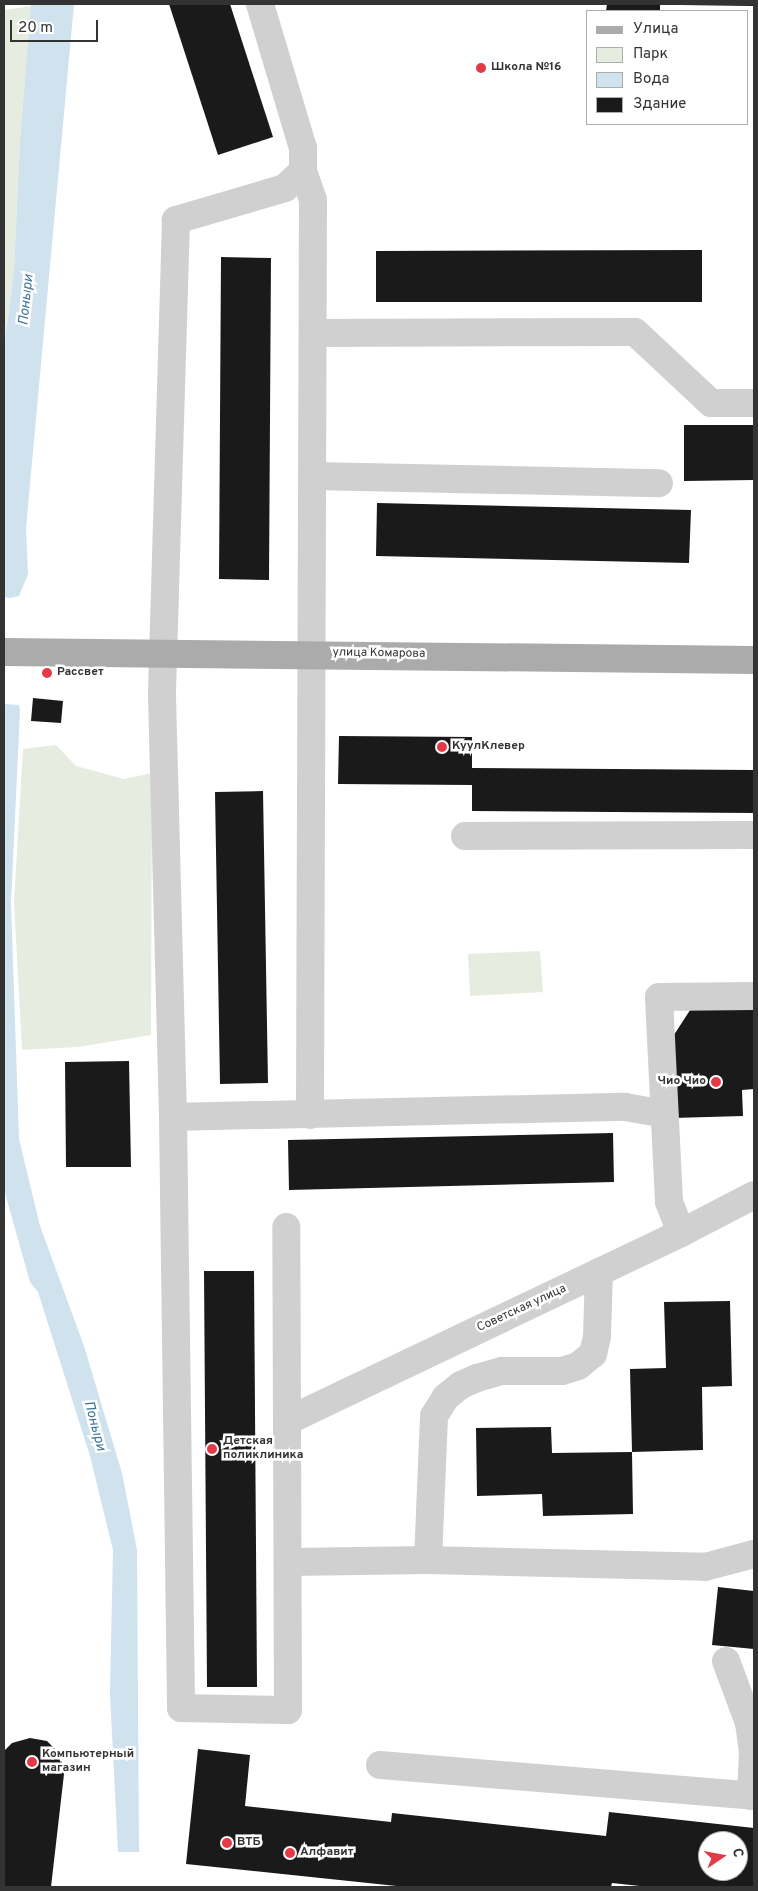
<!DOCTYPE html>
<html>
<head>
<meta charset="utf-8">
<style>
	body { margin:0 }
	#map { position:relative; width:758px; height:1891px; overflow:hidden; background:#fff; font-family:Overpass,sans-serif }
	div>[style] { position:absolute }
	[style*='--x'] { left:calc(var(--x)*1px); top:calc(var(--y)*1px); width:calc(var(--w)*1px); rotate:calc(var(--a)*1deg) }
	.green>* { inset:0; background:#e6ecdf }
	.water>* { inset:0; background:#cfe2ee }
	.building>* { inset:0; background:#1a1a1a }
	.minor>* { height:28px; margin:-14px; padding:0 14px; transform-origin:14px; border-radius:14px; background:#d0d0d0 }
	.major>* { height:28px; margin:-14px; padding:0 14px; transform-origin:14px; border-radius:14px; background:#ababab }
	.dots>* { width:14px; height:14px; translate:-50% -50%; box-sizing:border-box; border:2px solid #fff; border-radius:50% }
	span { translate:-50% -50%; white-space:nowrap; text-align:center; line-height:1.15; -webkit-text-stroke:5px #fff; paint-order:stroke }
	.poi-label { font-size:12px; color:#333; font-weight:700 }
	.left { translate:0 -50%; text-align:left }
	.right { translate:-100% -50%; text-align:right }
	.street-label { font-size:12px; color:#333 }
	.water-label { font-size:14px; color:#3f7597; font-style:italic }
	.frame { position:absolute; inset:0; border:5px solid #333; pointer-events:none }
	.legend { position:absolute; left:586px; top:10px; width:162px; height:115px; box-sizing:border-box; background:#fff; border:1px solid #adadad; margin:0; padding:6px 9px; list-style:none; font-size:15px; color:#333 }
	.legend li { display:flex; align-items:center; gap:10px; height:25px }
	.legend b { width:25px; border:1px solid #adadad }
	.north { position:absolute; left:698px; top:1831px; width:50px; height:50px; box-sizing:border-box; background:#fff; border:1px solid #adadad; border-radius:50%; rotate:78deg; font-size:14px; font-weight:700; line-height:20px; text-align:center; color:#333 }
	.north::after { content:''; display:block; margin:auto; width:18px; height:22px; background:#e63946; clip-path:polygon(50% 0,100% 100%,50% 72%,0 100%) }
	.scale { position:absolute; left:10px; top:20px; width:88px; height:22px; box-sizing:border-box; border:2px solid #333; border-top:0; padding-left:6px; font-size:15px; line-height:18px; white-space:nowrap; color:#333; -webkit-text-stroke:4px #fff; paint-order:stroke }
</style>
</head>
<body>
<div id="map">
	<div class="green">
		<div style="clip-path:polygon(31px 6px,20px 139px,14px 268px,4px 349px,4px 10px)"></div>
		<div style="clip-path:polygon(56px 745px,76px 766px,124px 779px,152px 773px,151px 1035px,78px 1047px,22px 1050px,14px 903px,23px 749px)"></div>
		<div style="clip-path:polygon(540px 951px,543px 992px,470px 996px,468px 954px)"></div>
	</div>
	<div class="water">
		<div style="clip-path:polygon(31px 4px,74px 4px,26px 528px,28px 574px,19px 596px,10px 598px,4px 597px,4px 349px,14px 268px,20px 139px)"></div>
		<div style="clip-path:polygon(4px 704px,19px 705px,20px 710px,11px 903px,19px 1139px,40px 1226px,84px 1346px,122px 1473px,137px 1550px,139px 1852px,118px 1852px,110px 1694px,113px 1550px,90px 1456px,38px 1292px,30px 1282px,5px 1193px)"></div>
	</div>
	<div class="building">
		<div style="clip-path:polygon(169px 4px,230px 4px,273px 137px,218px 155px)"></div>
		<div style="clip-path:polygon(607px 4px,660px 4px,660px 11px,606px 11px)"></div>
		<div style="clip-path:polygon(680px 4px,754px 4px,754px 6px,680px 5px)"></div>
		<div style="clip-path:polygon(702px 250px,702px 302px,376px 302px,376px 251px)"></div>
		<div style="clip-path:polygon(221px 257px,271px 258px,269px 580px,219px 579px)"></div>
		<div style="clip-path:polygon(684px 425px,754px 425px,754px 480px,684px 481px)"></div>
		<div style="clip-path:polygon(377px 503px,691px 510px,689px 563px,376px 556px)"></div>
		<div style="clip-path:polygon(33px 698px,63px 701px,61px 723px,31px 721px)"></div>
		<div style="clip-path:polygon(339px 736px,472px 737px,472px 768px,754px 770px,754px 813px,472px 811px,472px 785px,338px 784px)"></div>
		<div style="clip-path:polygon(263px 791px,268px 1083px,220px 1084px,215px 792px)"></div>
		<div style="clip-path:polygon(754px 1003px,754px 1089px,742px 1090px,743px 1116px,673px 1118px,670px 1041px,694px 1004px)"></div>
		<div style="clip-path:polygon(129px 1061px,131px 1167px,66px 1167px,65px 1062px)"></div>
		<div style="clip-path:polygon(613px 1133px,614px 1182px,289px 1190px,288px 1140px)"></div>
		<div style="clip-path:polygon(204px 1271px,254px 1271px,257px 1687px,207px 1687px)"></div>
		<div style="clip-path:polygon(730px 1301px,732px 1386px,702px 1387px,703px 1450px,632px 1452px,630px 1369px,666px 1368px,664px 1302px)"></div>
		<div style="clip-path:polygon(551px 1427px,552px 1453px,632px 1452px,633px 1514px,543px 1516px,542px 1494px,477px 1496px,476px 1428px)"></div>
		<div style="clip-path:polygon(718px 1587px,754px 1591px,754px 1649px,712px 1645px)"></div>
		<div style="clip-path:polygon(30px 1738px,47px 1741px,60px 1754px,64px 1774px,51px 1887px,4px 1887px,4px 1751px,12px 1743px)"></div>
		<div style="clip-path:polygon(evenodd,198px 1749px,250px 1755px,245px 1806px,391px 1822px,392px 1813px,606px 1836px,609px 1812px,754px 1828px,754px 1887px,649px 1887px,612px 1883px,611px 1887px,406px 1887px,186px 1864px,198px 1749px,708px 1841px,738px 1841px,738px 1871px,708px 1871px,708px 1841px)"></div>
	</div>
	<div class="minor">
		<div style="--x:260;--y:4;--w:150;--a:73.4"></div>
		<div style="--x:303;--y:148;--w:23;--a:90"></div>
		<div style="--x:303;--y:171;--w:25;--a:137"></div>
		<div style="--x:285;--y:188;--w:114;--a:163.6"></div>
		<div style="--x:176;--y:220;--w:476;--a:91.7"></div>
		<div style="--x:162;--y:696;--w:421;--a:88.5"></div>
		<div style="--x:173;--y:1117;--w:591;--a:89.22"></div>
		<div style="--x:181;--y:1708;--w:107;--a:1.1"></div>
		<div style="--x:288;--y:1710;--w:483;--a:-90.2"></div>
		<div style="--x:303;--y:171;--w:31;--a:71"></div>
		<div style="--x:313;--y:200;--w:915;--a:90.19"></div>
		<div style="--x:313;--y:333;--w:322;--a:-0.2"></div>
		<div style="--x:635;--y:332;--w:104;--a:43.1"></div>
		<div style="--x:711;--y:403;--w:43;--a:0"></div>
		<div style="--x:313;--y:476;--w:346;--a:1.2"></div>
		<div style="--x:465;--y:836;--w:289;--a:-0.2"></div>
		<div style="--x:173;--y:1117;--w:452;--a:-1.3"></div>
		<div style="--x:625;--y:1107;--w:39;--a:10"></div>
		<div style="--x:681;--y:1233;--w:33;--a:-111"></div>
		<div style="--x:669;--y:1202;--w:205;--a:-92.8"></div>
		<div style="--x:659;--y:997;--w:95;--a:-0.6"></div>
		<div style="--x:287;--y:1421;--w:437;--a:-25.5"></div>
		<div style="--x:681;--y:1233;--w:82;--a:-27.5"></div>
		<div style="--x:428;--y:1560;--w:144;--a:-87.6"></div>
		<div style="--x:434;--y:1416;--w:22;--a:-58"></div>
		<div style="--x:446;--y:1397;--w:19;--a:-39"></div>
		<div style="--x:461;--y:1385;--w:17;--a:-24"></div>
		<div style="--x:477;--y:1378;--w:26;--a:-16"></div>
		<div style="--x:502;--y:1371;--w:60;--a:0"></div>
		<div style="--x:562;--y:1371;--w:17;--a:-17"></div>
		<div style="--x:578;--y:1366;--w:19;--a:-39"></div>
		<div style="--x:593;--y:1354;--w:18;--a:-77"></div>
		<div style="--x:597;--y:1336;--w:64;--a:-88.2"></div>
		<div style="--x:289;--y:1562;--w:139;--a:-0.8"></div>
		<div style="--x:428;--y:1560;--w:277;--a:1.4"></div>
		<div style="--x:705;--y:1567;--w:51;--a:-14.9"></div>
		<div style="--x:726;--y:1661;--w:66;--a:69.6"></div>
		<div style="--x:749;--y:1723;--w:29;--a:82"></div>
		<div style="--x:753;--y:1752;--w:44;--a:92.6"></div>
		<div style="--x:380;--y:1765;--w:375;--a:4.7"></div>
	</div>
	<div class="major">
		<div style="--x:4;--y:652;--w:750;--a:0.61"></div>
	</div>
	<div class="dots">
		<div style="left:481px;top:68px;background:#e63946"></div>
		<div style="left:47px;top:673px;background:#e63946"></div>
		<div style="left:442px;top:747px;background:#e63946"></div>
		<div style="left:716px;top:1082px;background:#e63946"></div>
		<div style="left:212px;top:1449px;background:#e63946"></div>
		<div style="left:32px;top:1762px;background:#e63946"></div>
		<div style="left:227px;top:1843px;background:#e63946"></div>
		<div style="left:290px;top:1853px;background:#e63946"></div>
	</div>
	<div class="poi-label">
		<span class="left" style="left:491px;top:68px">Школа №16</span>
		<span class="left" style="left:57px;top:673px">Рассвет</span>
		<span class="left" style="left:452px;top:747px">КуулКлевер</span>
		<span class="right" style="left:706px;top:1082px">Чио Чио</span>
		<span class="left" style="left:223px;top:1449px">Детская<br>поликлиника</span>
		<span class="left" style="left:42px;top:1762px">Компьютерный<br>магазин</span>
		<span class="left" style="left:237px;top:1843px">ВТБ</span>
		<span class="left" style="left:300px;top:1853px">Алфавит</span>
	</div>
	<div class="street-label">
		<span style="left:379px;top:654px;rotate:1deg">улица Комарова</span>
		<span style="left:522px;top:1309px;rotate:-25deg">Советская улица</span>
	</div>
	<div class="water-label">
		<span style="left:27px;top:300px;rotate:-84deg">Поныри</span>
		<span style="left:94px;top:1426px;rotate:75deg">Поныри</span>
	</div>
	<div class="frame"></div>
	<ul class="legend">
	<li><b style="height:6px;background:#ababab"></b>Улица</li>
	<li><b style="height:14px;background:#e6ecdf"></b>Парк</li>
	<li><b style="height:14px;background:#cfe2ee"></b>Вода</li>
	<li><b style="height:14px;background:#1a1a1a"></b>Здание</li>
	</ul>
	<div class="north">С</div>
	<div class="scale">20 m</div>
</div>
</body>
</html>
